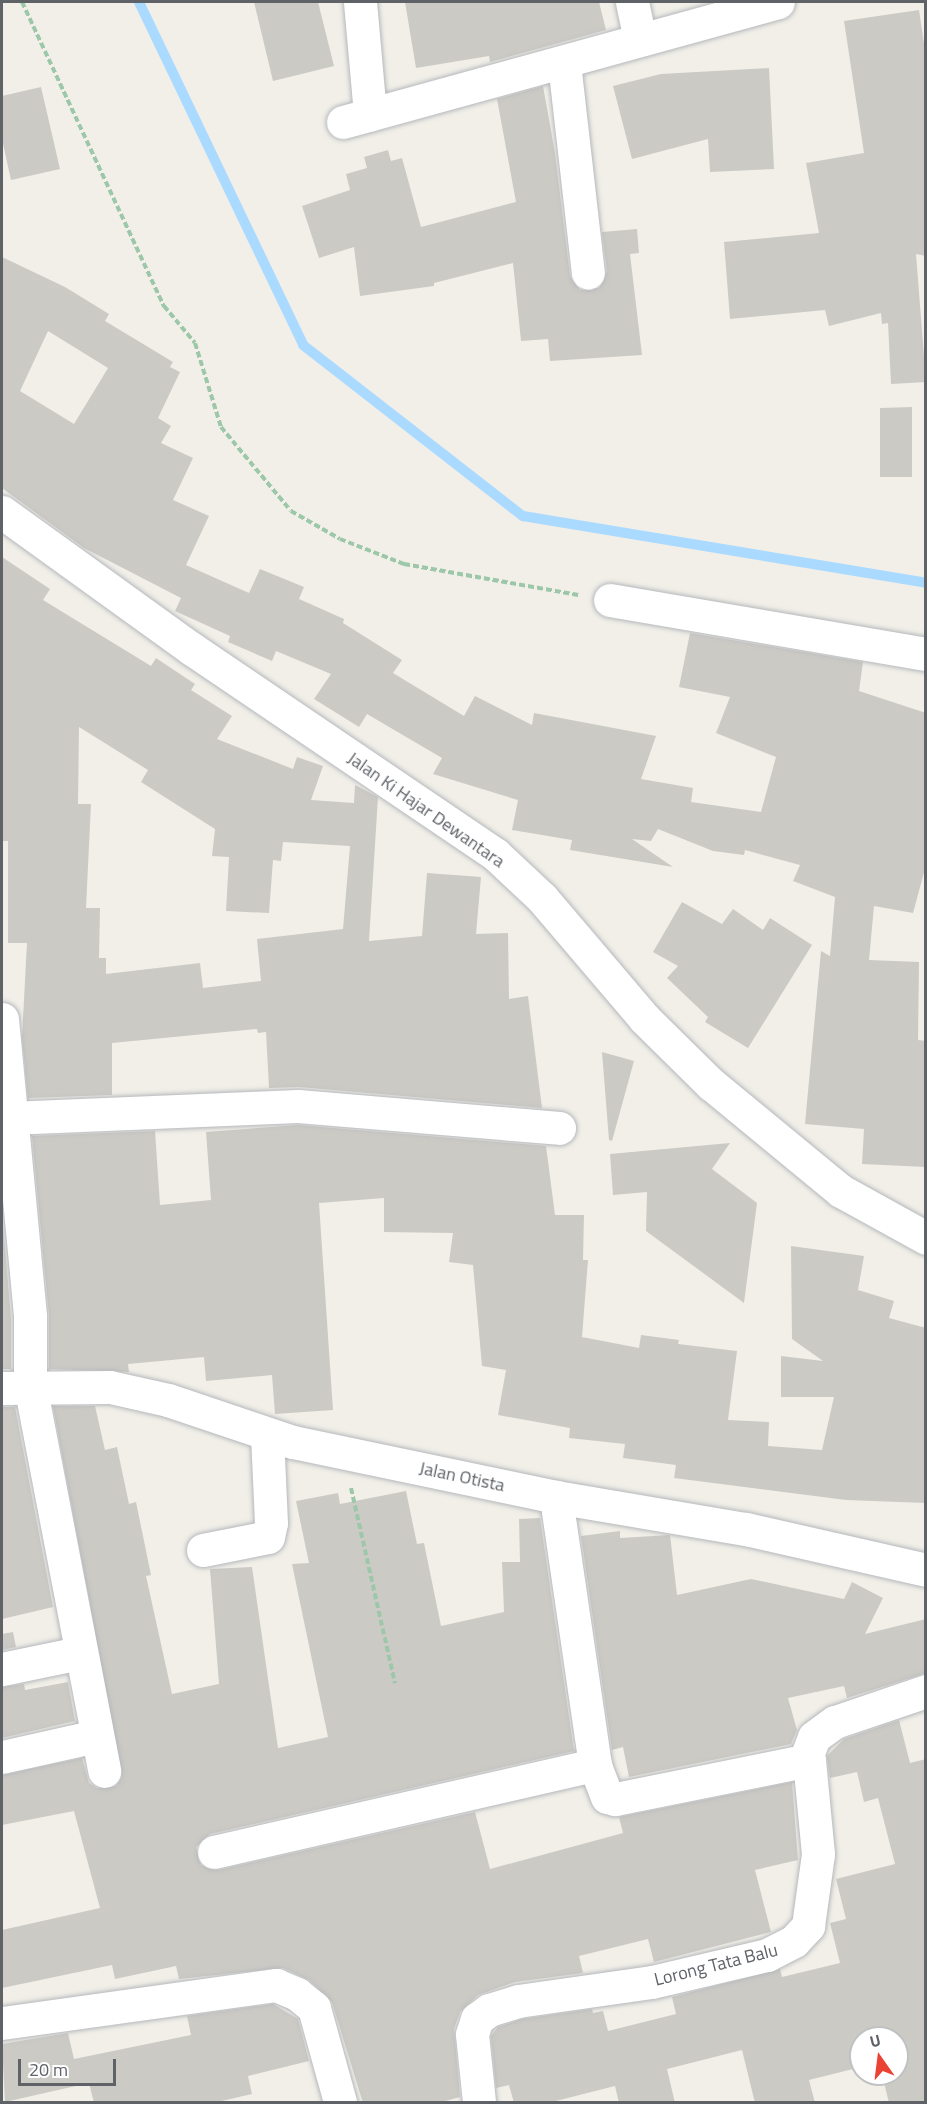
<!DOCTYPE html>
<html>
<head>
<meta charset="utf-8">
<style>
	body { margin:0 }
	#map { position:relative; width:927px; height:2104px; overflow:hidden; background:#f1efe8; font-family:"Titillium Web",sans-serif }
	div>[style] { position:absolute }
	[style*='--x'] { left:calc(var(--x)*1px); top:calc(var(--y)*1px); width:calc(var(--w)*1px); rotate:calc(var(--a)*1deg) }
	.stream>* { height:10px; margin:-5px; padding:0 5px; transform-origin:5px; border-radius:5px; background:#aadaff }
	.building>* { inset:0; background:#cccac5 }
	.path>* { height:4px; margin-top:-2px; transform-origin:0; background:repeating-linear-gradient(90deg,#9cc7a9 0 6px,transparent 0 9px) }
	.roads { filter:drop-shadow(0 0 2px #b5b8bc) drop-shadow(0 0 2px #b5b8bc) }
	.street>* { height:33px; margin:-16.5px; padding:0 16.5px; transform-origin:16.5px; border-radius:16.5px; background:#fff }
	.secondary>* { height:33px; margin:-16.5px; padding:0 16.5px; transform-origin:16.5px; border-radius:16.5px; background:#fff }
	span { translate:-50% -50%; white-space:nowrap; text-align:center; line-height:1.15; -webkit-text-stroke:4.5px #fff; paint-order:stroke }
	.street-label { font-size:18px; color:#5f6368 }
	.frame { position:absolute; inset:0; border:3px solid #5f6368; pointer-events:none }
	.north { position:absolute; left:849px; top:2026px; width:60px; height:60px; box-sizing:border-box; background:#fff; border:2px solid #bfc1c3; border-radius:50%; rotate:346deg; font-size:16px; font-weight:700; line-height:24px; text-align:center; color:#5f6368 }
	.north::after { content:''; display:block; margin:auto; width:21px; height:27px; background:#ea4335; clip-path:polygon(50% 0,100% 100%,50% 72%,0 100%) }
	.scale { position:absolute; left:18px; top:2059px; width:98px; height:27px; box-sizing:border-box; border:3px solid #5f6368; border-top:0; padding-left:8px; font-size:18px; line-height:21px; white-space:nowrap; color:#5f6368; -webkit-text-stroke:4px #fff; paint-order:stroke }
</style>
</head>
<body>
<div id="map">
	<div class="stream">
		<div style="--x:139;--y:2;--w:380;--a:64.4"></div>
		<div style="--x:303;--y:345;--w:279;--a:37.9"></div>
		<div style="--x:523;--y:516;--w:409;--a:9.4"></div>
	</div>
	<div class="building">
		<div style="clip-path:polygon(254px 2px,318px 2px,334px 66px,273px 81px)"></div>
		<div style="clip-path:polygon(405px 2px,599px 2px,606px 30px,490px 62px,489px 56px,416px 68px)"></div>
		<div style="clip-path:polygon(919px 10px,926px 57px,926px 256px,916px 254px,926px 382px,891px 384px,888px 323px,882px 324px,881px 313px,829px 326px,825px 310px,730px 319px,724px 242px,819px 233px,806px 163px,864px 153px,844px 21px)"></div>
		<div style="clip-path:polygon(769px 68px,774px 169px,710px 172px,708px 139px,632px 159px,613px 86px,661px 74px)"></div>
		<div style="clip-path:polygon(543px 86px,555px 153px,570px 276px,580px 290px,599px 288px,607px 271px,602px 232px,637px 229px,639px 253px,630px 254px,642px 355px,550px 361px,548px 339px,521px 341px,513px 263px,434px 283px,434px 286px,360px 296px,354px 247px,319px 258px,302px 206px,350px 190px,346px 174px,367px 168px,364px 157px,388px 150px,391px 161px,402px 158px,421px 227px,516px 202px,497px 99px)"></div>
		<div style="clip-path:polygon(41px 87px,60px 169px,11px 180px,2px 139px,2px 96px)"></div>
		<div style="clip-path:polygon(evenodd,2px 257px,65px 287px,109px 314px,105px 321px,173px 362px,170px 367px,180px 372px,158px 418px,171px 426px,161px 443px,193px 458px,173px 500px,209px 516px,186px 565px,249px 593px,260px 569px,304px 587px,299px 599px,344px 619px,343px 623px,402px 660px,393px 673px,464px 716px,475px 696px,532px 725px,534px 713px,656px 736px,641px 779px,693px 788px,691px 802px,761px 812px,776px 757px,716px 733px,730px 697px,679px 687px,690px 633px,863px 662px,859px 691px,926px 713px,926px 865px,913px 913px,874px 906px,869px 960px,919px 962px,918px 1040px,926px 1041px,926px 1167px,862px 1164px,864px 1129px,805px 1124px,821px 951px,830px 956px,835px 897px,793px 881px,800px 865px,745px 850px,744px 855px,713px 851px,658px 829px,651px 841px,632px 839px,673px 867px,570px 850px,572px 840px,512px 830px,518px 800px,433px 774px,442px 758px,367px 714px,359px 727px,314px 699px,331px 674px,276px 651px,272px 661px,228px 642px,230px 636px,175px 611px,181px 598px,84px 548px,2px 488px,2px 257px,48px 331px,108px 368px,74px 424px,20px 391px,48px 331px)"></div>
		<div style="clip-path:polygon(912px 407px,912px 477px,880px 477px,880px 408px)"></div>
		<div style="clip-path:polygon(evenodd,2px 557px,50px 589px,43px 600px,151px 666px,156px 658px,195px 684px,191px 690px,232px 716px,217px 739px,293px 769px,297px 757px,323px 766px,311px 800px,354px 803px,355px 785px,378px 797px,369px 941px,422px 936px,427px 873px,481px 877px,476px 934px,508px 933px,509px 999px,528px 996px,542px 1108px,299px 1087px,269px 1088px,266px 1032px,258px 1033px,257px 1029px,112px 1043px,112px 1095px,28px 1098px,22px 1037px,27px 943px,8px 943px,8px 841px,2px 841px,2px 557px,79px 727px,148px 770px,141px 782px,215px 829px,212px 856px,229px 857px,226px 911px,269px 913px,273px 860px,281px 861px,283px 842px,350px 846px,343px 929px,257px 939px,261px 981px,203px 988px,200px 963px,106px 974px,106px 958px,99px 958px,100px 908px,86px 908px,91px 804px,78px 804px,79px 727px)"></div>
		<div style="clip-path:polygon(682px 902px,722px 924px,733px 909px,763px 930px,770px 918px,812px 945px,748px 1048px,705px 1022px,708px 1017px,667px 978px,678px 966px,653px 952px)"></div>
		<div style="clip-path:polygon(602px 1052px,634px 1061px,612px 1141px,609px 1140px)"></div>
		<div style="clip-path:polygon(298px 1125px,546px 1146px,555px 1215px,584px 1215px,583px 1260px,588px 1260px,582px 1337px,639px 1348px,641px 1335px,679px 1340px,678px 1344px,737px 1351px,728px 1420px,769px 1422px,768px 1446px,822px 1450px,834px 1397px,781px 1397px,781px 1356px,823px 1361px,792px 1339px,791px 1246px,864px 1256px,858px 1290px,894px 1301px,889px 1318px,926px 1328px,926px 1503px,846px 1500px,674px 1478px,676px 1465px,623px 1458px,625px 1444px,569px 1438px,570px 1428px,498px 1415px,506px 1370px,482px 1366px,473px 1265px,449px 1262px,453px 1233px,384px 1232px,384px 1198px,319px 1203px,333px 1410px,275px 1414px,272px 1375px,206px 1381px,204px 1357px,128px 1364px,129px 1372px,49px 1369px,49px 1315px,32px 1136px,155px 1131px,160px 1205px,211px 1200px,206px 1132px)"></div>
		<div style="clip-path:polygon(730px 1143px,712px 1169px,757px 1203px,744px 1303px,646px 1231px,647px 1192px,613px 1195px,610px 1154px)"></div>
		<div style="clip-path:polygon(2px 1214px,11px 1318px,11px 1369px,2px 1369px)"></div>
		<div style="clip-path:polygon(53px 1406px,95px 1406px,105px 1450px,117px 1447px,129px 1504px,136px 1502px,151px 1575px,146px 1576px,172px 1694px,219px 1684px,210px 1569px,252px 1567px,278px 1748px,328px 1737px,292px 1564px,309px 1563px,296px 1501px,338px 1493px,340px 1504px,406px 1491px,417px 1544px,424px 1543px,441px 1626px,504px 1612px,502px 1562px,520px 1562px,519px 1519px,540px 1518px,574px 1751px,210px 1834px,196px 1847px,201px 1865px,218px 1870px,475px 1812px,490px 1869px,623px 1833px,619px 1817px,792px 1782px,798px 1860px,755px 1870px,771px 1932px,654px 1962px,648px 1939px,579px 1956px,583px 1973px,515px 1982px,478px 1995px,460px 2012px,454px 2029px,460px 2097px,438px 2103px,363px 2103px,332px 2002px,309px 1980px,283px 1968px,179px 1979px,176px 1966px,115px 1979px,112px 1965px,2px 1988px,2px 1930px,100px 1908px,74px 1811px,2px 1825px,2px 1775px,82px 1758px,89px 1783px,97px 1788px,116px 1786px,122px 1777px)"></div>
		<div style="clip-path:polygon(2px 1407px,15px 1407px,53px 1607px,2px 1619px)"></div>
		<div style="clip-path:polygon(620px 1531px,620px 1538px,670px 1535px,677px 1595px,751px 1579px,844px 1599px,852px 1582px,883px 1598px,865px 1634px,926px 1619px,926px 1673px,847px 1698px,844px 1686px,788px 1698px,797px 1730px,791px 1744px,629px 1777px,623px 1747px,612px 1750px,581px 1536px)"></div>
		<div style="clip-path:polygon(13px 1632px,16px 1647px,2px 1650px,2px 1634px)"></div>
		<div style="clip-path:polygon(68px 1682px,75px 1721px,2px 1738px,2px 1687px,24px 1684px,25px 1690px)"></div>
		<div style="clip-path:polygon(899px 1720px,910px 1763px,926px 1759px,926px 2103px,889px 2103px,882px 2074px,897px 2074px,897px 2038px,861px 2038px,861px 2067px,809px 2080px,815px 2103px,755px 2103px,742px 2050px,667px 2069px,675px 2103px,619px 2103px,615px 2086px,548px 2103px,514px 2103px,509px 2085px,496px 2088px,491px 2036px,498px 2027px,522px 2019px,592px 2009px,593px 2013px,603px 2011px,608px 2031px,676px 2014px,672px 1997px,780px 1969px,782px 1977px,840px 1963px,830px 1923px,846px 1919px,836px 1879px,895px 1864px,878px 1798px,864px 1802px,857px 1772px,830px 1778px,827px 1756px,844px 1739px)"></div>
		<div style="clip-path:polygon(273px 2004px,298px 2019px,309px 2061px,248px 2076px,252px 2094px,213px 2103px,94px 2103px,89px 2083px,5px 2102px,2px 2044px,68px 2033px,74px 2059px,191px 2035px,187px 2016px)"></div>
	</div>
	<div class="path">
		<div style="--x:22;--y:2;--w:336;--a:65"></div>
		<div style="--x:164;--y:306;--w:48;--a:50"></div>
		<div style="--x:195;--y:343;--w:88;--a:72.8"></div>
		<div style="--x:221;--y:427;--w:109;--a:50.2"></div>
		<div style="--x:291;--y:511;--w:56;--a:29.7"></div>
		<div style="--x:340;--y:539;--w:69;--a:21.3"></div>
		<div style="--x:404;--y:564;--w:177;--a:10.1"></div>
		<div style="--x:351;--y:1488;--w:200;--a:77.3"></div>
	</div>
	<div class="roads">
		<div class="street">
			<div style="--x:360;--y:2;--w:113;--a:84.9"></div>
			<div style="--x:632;--y:2;--w:38;--a:78"></div>
			<div style="--x:564;--y:63;--w:211;--a:83.5"></div>
			<div style="--x:343;--y:122;--w:451;--a:-15.4"></div>
			<div style="--x:610;--y:600;--w:321;--a:9.7"></div>
			<div style="--x:2;--y:1019;--w:299;--a:84.6"></div>
			<div style="--x:30;--y:1317;--w:68;--a:90"></div>
			<div style="--x:30;--y:1385;--w:393;--a:79.1"></div>
			<div style="--x:9;--y:1118;--w:289;--a:-2.4"></div>
			<div style="--x:298;--y:1106;--w:262;--a:4.8"></div>
			<div style="--x:2;--y:1388;--w:108;--a:-0.5"></div>
			<div style="--x:110;--y:1387;--w:59;--a:12.6"></div>
			<div style="--x:168;--y:1400;--w:132;--a:18.6"></div>
			<div style="--x:293;--y:1442;--w:269;--a:11.8"></div>
			<div style="--x:556;--y:1497;--w:193;--a:9.6"></div>
			<div style="--x:746;--y:1529;--w:185;--a:12.8"></div>
			<div style="--x:203;--y:1550;--w:66;--a:-11.3"></div>
			<div style="--x:268;--y:1537;--w:14;--a:-78"></div>
			<div style="--x:271;--y:1523;--w:87;--a:-92.6"></div>
			<div style="--x:2;--y:1669;--w:79;--a:-11.7"></div>
			<div style="--x:2;--y:1757;--w:96;--a:-12.6"></div>
			<div style="--x:806;--y:1758;--w:22;--a:-69"></div>
			<div style="--x:814;--y:1737;--w:26;--a:-36"></div>
			<div style="--x:835;--y:1722;--w:96;--a:-18.8"></div>
			<div style="--x:214;--y:1852;--w:391;--a:-12.9"></div>
			<div style="--x:595;--y:1765;--w:271;--a:-98.3"></div>
			<div style="--x:2;--y:2023;--w:277;--a:-7.9"></div>
			<div style="--x:276;--y:1985;--w:23;--a:23"></div>
			<div style="--x:297;--y:1994;--w:22;--a:39"></div>
			<div style="--x:314;--y:2008;--w:98;--a:74.5"></div>
			<div style="--x:479;--y:2102;--w:68;--a:-95.9"></div>
			<div style="--x:472;--y:2034;--w:16;--a:-72"></div>
			<div style="--x:477;--y:2019;--w:15;--a:-37"></div>
			<div style="--x:489;--y:2010;--w:30;--a:-17"></div>
			<div style="--x:518;--y:2001;--w:135;--a:-8.1"></div>
			<div style="--x:652;--y:1982;--w:118;--a:-13.2"></div>
			<div style="--x:767;--y:1955;--w:30;--a:-27"></div>
			<div style="--x:794;--y:1941;--w:21;--a:-47"></div>
			<div style="--x:808;--y:1926;--w:73;--a:-82.1"></div>
			<div style="--x:818;--y:1854;--w:94;--a:-95.5"></div>
			<div style="--x:809;--y:1760;--w:198;--a:168.6"></div>
			<div style="--x:615;--y:1799;--w:8;--a:-166"></div>
			<div style="--x:607;--y:1797;--w:34;--a:-111"></div>
		</div>
		<div class="secondary">
			<div style="--x:2;--y:512;--w:234;--a:35.8"></div>
			<div style="--x:192;--y:649;--w:366;--a:34.1"></div>
			<div style="--x:495;--y:854;--w:64;--a:43.1"></div>
			<div style="--x:542;--y:898;--w:159;--a:49.6"></div>
			<div style="--x:645;--y:1019;--w:93;--a:44.6"></div>
			<div style="--x:711;--y:1084;--w:168;--a:39.5"></div>
			<div style="--x:841;--y:1191;--w:97;--a:28.9"></div>
		</div>
	</div>
	<div class="street-label">
		<span style="left:426px;top:810px;rotate:35deg">Jalan Ki Hajar Dewantara</span>
		<span style="left:462px;top:1477px;rotate:12deg">Jalan Otista</span>
		<span style="left:716px;top:1965px;rotate:-14deg">Lorong Tata Balu</span>
	</div>
	<div class="frame"></div>
	<div class="north">U</div>
	<div class="scale">20 m</div>
</div>
</body>
</html>
